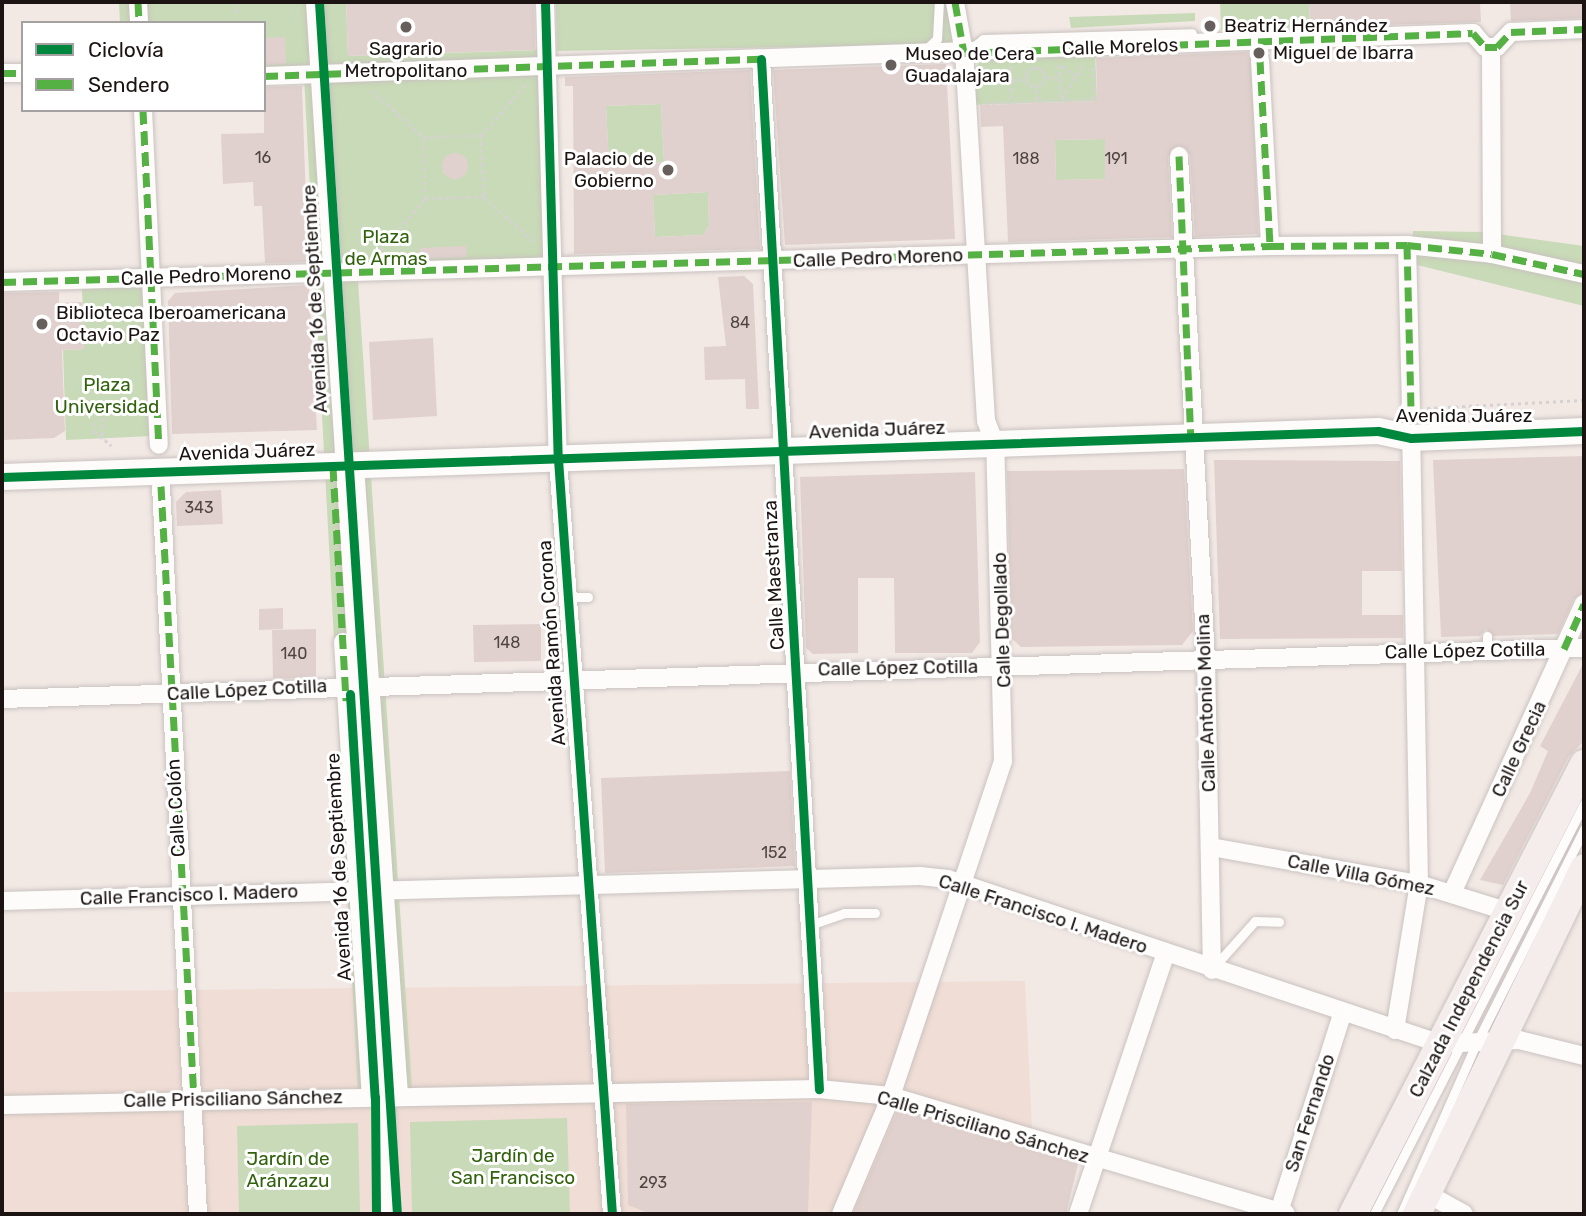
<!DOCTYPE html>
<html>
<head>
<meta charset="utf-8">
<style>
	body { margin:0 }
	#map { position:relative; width:1586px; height:1216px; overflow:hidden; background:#f2e9e5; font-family:Rubik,sans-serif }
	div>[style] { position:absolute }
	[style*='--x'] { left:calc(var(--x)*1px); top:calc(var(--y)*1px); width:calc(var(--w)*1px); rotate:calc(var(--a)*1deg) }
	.built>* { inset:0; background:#f0ddd5 }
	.green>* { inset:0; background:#c8dab7 }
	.building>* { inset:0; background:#e1d1ce }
	.round { border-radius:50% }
	.path>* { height:2.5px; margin-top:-1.25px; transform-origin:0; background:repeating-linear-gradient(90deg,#d5d2d1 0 3.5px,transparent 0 7px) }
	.path>.ring { margin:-1.25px; padding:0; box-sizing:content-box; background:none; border:2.5px solid #d5d2d1; border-radius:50% }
	.roads { filter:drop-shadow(0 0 2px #c9c2bf) drop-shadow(0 0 2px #c9c2bf) }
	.lane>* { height:9px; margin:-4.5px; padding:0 4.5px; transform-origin:4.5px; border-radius:4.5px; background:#fdfcfb }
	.street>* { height:18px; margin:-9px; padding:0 9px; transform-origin:9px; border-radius:9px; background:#fdfcfb }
	.secondary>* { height:26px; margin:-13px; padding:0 13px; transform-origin:13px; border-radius:13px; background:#fdfcfb }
	.primary>* { height:28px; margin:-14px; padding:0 14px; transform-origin:14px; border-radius:14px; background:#f5ecec }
	.quiet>* { height:7px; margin-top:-3.5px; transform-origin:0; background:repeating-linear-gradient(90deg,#55b144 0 14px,transparent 0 21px) }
	.cycleway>* { height:9px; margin:-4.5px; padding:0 4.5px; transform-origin:4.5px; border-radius:4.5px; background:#00873e }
	.dots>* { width:19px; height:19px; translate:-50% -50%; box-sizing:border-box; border:4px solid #fff; border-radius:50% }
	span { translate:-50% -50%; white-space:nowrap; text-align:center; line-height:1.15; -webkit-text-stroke:6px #fff; paint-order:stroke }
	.number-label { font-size:16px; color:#4e4543 }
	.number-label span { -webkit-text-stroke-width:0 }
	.poi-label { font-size:19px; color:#1b1412 }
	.left { translate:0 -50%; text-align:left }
	.right { translate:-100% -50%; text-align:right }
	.street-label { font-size:19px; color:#1b1412 }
	.park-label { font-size:19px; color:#31620c }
	.frame { position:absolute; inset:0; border:4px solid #1b1412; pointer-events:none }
	.legend { position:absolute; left:21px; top:21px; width:245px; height:91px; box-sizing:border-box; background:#fff; border:2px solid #a4a1a0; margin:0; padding:9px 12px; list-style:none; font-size:21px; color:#1b1412 }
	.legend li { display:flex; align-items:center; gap:14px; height:35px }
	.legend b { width:35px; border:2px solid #a4a1a0 }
</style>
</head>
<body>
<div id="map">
	<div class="built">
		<div style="clip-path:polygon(1025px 981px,1036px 1214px,2px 1214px,2px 992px)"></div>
	</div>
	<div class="green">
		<div style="clip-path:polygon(evenodd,119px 2px,346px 2px,348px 56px,540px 50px,547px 275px,358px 281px,412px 1090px,358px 1091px,304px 77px,264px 79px,264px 23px,120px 23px,119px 2px,450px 154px,467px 160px,460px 178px,443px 172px,450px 154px)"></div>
		<div style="clip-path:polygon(556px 2px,961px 2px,962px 44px,557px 51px)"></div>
		<div style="clip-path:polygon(1220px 2px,1309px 2px,1310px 27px,1221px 30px)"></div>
		<div style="clip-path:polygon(1195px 13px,1195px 21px,1071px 28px,1069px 17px)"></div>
		<div style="clip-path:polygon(1095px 49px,1097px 101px,972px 105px,971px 73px,987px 53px)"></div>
		<div style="clip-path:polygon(661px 104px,664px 162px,609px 164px,606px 106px)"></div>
		<div style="clip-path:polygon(1105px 139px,1105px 179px,1056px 180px,1055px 140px)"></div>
		<div style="clip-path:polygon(708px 192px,709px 226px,703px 235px,655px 237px,653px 195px)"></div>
		<div style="clip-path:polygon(1413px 231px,1483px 232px,1584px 246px,1584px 306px,1413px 264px)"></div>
		<div style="clip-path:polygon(146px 285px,152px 436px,66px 440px,63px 350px,84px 349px,82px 288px)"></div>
		<div style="clip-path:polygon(567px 1118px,570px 1214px,412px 1214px,410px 1122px)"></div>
		<div style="clip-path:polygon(358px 1123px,360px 1214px,239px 1214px,237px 1126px)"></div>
	</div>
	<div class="building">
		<div style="clip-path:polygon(346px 2px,534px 2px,535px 50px,348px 56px)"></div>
		<div style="clip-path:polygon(1309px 2px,1480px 2px,1481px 22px,1310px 27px)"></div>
		<div style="clip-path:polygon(1510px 2px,1584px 2px,1584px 18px,1511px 21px)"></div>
		<div style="clip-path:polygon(285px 37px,286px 64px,264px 65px,264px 38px)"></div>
		<div style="clip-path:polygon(evenodd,1251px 52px,1258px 234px,1195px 237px,1190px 155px,1179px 145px,1168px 157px,1172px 237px,1008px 242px,1003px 126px,981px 127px,980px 105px,1097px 101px,1096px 58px,1251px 52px,1105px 139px,1105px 179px,1056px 180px,1055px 140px,1105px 139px)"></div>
		<div style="clip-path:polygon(946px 64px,955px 239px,785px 245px,773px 70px)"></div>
		<div style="clip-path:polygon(evenodd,750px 70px,760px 249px,574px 254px,573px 86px,565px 86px,565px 77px,750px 70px,661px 104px,664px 162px,609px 164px,606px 106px,661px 104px,750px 70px,708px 192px,709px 226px,703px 235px,655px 237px,653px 195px,708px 192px)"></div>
		<div style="clip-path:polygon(302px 86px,308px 262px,265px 263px,262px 206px,254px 206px,253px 182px,223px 184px,221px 134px,264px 133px,264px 87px)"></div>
		<div class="round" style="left:442px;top:153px;width:26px;height:26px"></div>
		<div style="clip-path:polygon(466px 246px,467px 257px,421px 259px,420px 248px)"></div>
		<div style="clip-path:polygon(744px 276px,753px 284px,759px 409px,746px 409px,745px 379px,705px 380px,704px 347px,726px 346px,718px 277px)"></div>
		<div style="clip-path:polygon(309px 285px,317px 430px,172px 434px,168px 301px,175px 293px)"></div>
		<div style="clip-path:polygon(59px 292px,59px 303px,82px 302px,84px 349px,62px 350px,65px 431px,54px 438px,2px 440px,2px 293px)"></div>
		<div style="clip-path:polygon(433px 338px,437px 416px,373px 420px,369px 342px)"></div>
		<div style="clip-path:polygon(1584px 456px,1584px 593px,1574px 599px,1558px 634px,1494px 636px,1486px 629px,1480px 636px,1441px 637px,1433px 460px)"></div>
		<div style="clip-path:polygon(1214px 460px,1400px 461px,1402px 571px,1362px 571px,1362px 615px,1403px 615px,1403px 638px,1220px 639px)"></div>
		<div style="clip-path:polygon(1184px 469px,1193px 631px,1182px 645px,1021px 647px,1011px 638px,1007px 471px)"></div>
		<div style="clip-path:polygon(975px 472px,980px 642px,972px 653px,895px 653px,894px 578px,858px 578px,858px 653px,813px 654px,806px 648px,800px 477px)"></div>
		<div style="clip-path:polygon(221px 490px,223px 524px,177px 526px,176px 502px,186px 492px)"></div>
		<div style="clip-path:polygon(283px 608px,283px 629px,259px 630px,259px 609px)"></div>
		<div style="clip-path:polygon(541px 624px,541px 661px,474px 662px,473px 625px)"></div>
		<div style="clip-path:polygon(316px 629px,316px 677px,273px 679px,272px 630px)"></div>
		<div style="clip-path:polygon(1584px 662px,1584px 741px,1569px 756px,1503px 885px,1480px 880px,1530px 793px,1548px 751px,1540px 746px)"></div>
		<div style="clip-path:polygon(790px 771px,795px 866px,605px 873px,601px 778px)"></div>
		<div style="clip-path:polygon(812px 1102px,808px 1214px,651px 1214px,628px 1205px,626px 1104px)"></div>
		<div style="clip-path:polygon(898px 1110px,1078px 1164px,1066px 1214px,853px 1214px)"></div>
	</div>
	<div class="path">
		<div style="--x:236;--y:2;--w:14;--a:90"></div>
		<div style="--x:1060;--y:65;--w:35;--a:88"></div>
		<div style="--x:1062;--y:66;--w:18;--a:34"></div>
		<div style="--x:1010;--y:67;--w:35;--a:87"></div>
		<div class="ring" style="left:1026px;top:68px;width:17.5px;height:17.5px"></div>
		<div style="--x:1047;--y:78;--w:13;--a:0"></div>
		<div style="--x:1012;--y:80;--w:14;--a:-4"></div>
		<div style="--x:1037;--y:89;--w:12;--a:85"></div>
		<div style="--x:372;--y:90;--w:69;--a:42.7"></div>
		<div style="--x:1062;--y:99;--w:42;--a:-58.6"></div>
		<div style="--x:985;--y:103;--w:109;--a:-2.1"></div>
		<div style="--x:1094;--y:99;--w:34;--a:-92"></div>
		<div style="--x:481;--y:135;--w:67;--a:-48.7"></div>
		<div style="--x:484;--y:197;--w:67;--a:41.3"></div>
		<div style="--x:376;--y:255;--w:74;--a:-48.8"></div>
		<div style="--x:425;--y:199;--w:62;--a:-91.8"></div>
		<div style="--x:423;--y:137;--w:58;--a:-2"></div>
		<div style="--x:481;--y:135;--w:62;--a:87.2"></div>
		<div style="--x:484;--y:197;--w:59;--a:178.1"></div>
		<div style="--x:1427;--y:408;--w:157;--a:-2.9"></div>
		<div style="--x:102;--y:418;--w:21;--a:87"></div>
		<div style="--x:94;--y:423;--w:8;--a:90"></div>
		<div style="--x:94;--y:431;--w:23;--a:40"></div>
	</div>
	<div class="roads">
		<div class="lane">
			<div style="--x:972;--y:48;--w:14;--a:-39"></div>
			<div style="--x:983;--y:39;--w:209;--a:-1.6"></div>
			<div style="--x:925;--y:50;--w:16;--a:-43"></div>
			<div style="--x:937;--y:39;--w:37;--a:-87"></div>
			<div style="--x:568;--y:597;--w:20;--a:0"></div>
			<div style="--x:1487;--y:636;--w:15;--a:90"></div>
			<div style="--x:810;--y:925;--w:36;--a:-19"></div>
			<div style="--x:844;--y:913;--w:31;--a:0"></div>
			<div style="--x:1213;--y:968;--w:63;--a:-48.2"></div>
			<div style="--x:1255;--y:921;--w:24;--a:2"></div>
			<div style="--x:1374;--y:1214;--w:461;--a:-62.9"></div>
			<div style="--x:1401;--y:1214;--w:188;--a:-66.2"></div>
			<div style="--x:1477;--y:1042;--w:238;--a:-63.3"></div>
		</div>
		<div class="street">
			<div style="--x:138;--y:2;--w:21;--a:87"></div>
			<div style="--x:315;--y:2;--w:1105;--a:86.32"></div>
			<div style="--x:386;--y:1105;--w:109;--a:90"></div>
			<div style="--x:545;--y:2;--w:457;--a:88.4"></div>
			<div style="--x:558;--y:459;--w:757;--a:85.91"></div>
			<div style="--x:1491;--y:55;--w:199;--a:89.7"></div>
			<div style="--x:761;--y:59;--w:1032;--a:86.78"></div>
			<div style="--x:1260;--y:60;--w:186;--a:86.9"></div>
			<div style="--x:2;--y:73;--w:21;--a:0"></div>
			<div style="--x:264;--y:76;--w:1210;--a:-2.04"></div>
			<div style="--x:1473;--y:33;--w:18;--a:49"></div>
			<div style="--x:1485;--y:47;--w:12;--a:0"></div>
			<div style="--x:1497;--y:47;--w:21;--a:-47"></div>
			<div style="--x:1511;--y:32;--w:73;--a:-2.4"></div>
			<div style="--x:143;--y:110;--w:335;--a:87.3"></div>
			<div style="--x:1179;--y:156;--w:504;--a:86.93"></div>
			<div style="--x:1206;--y:659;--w:311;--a:88.9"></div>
			<div style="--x:1407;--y:245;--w:164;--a:88.6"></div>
			<div style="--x:2;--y:282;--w:1269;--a:-1.63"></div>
			<div style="--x:1270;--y:246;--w:137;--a:-0.4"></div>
			<div style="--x:1407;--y:245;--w:85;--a:6"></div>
			<div style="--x:1492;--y:254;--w:94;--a:12.3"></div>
			<div style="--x:355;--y:466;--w:632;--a:86"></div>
			<div style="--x:161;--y:486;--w:729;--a:87.09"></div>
			<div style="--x:343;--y:642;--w:456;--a:86.5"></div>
			<div style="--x:2;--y:699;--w:1583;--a:-1.85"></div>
			<div style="--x:1211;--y:847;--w:211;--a:10.1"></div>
			<div style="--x:1419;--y:884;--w:94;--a:17.3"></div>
			<div style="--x:1452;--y:893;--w:318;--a:-65.5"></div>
			<div style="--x:2;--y:901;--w:918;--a:-1.56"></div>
			<div style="--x:920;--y:876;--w:28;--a:6"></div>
			<div style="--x:948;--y:879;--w:520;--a:18.5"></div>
			<div style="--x:1441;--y:1044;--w:78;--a:-2.9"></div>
			<div style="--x:1519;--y:1040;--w:67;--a:13.8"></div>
			<div style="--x:1395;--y:1030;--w:148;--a:-80.7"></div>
			<div style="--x:1419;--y:884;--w:446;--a:-91"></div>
			<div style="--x:2;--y:1105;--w:817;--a:-1.12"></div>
			<div style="--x:819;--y:1089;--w:72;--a:5.6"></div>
			<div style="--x:891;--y:1096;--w:412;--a:16.6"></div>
			<div style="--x:1428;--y:1194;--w:41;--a:29.1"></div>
			<div style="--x:1279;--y:1212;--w:208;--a:-72.3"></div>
			<div style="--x:841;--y:1214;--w:128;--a:-67"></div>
			<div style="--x:891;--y:1096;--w:353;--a:-71.5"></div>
			<div style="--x:1003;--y:761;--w:317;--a:-91.4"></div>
			<div style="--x:995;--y:444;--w:25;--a:-111"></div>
			<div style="--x:986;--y:421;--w:369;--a:-93.4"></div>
			<div style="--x:964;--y:53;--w:52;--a:-100"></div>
			<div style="--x:1078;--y:1214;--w:273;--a:-71.4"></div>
		</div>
		<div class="secondary">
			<div style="--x:2;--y:477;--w:1377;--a:-1.91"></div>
			<div style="--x:1378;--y:431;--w:34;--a:12"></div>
			<div style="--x:1411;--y:438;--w:173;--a:-2.3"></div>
		</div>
		<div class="primary">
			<div style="--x:1353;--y:1214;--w:506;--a:-62.83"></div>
			<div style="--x:1417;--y:1214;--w:384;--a:-64.2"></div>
		</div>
	</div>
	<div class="quiet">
		<div style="--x:138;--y:2;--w:21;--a:87"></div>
		<div style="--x:955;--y:2;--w:52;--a:80"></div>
		<div style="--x:964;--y:53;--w:509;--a:-2.25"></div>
		<div style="--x:1473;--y:33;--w:18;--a:49"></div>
		<div style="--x:1485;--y:47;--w:12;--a:0"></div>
		<div style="--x:1497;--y:47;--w:21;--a:-47"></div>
		<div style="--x:1511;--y:32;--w:73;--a:-2.4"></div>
		<div style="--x:1260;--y:60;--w:186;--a:86.9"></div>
		<div style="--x:2;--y:73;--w:21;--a:0"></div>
		<div style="--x:264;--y:76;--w:497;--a:-2"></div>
		<div style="--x:143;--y:110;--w:335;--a:87.3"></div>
		<div style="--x:1179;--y:156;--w:281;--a:87.6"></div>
		<div style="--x:1407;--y:245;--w:164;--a:88.6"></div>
		<div style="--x:2;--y:282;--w:1269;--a:-1.63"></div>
		<div style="--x:1270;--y:246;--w:137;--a:-0.4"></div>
		<div style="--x:1407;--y:245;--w:85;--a:6"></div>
		<div style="--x:1492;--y:254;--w:94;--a:12.3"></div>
		<div style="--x:333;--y:467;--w:234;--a:86.8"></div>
		<div style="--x:161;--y:486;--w:615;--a:86.92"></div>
		<div style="--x:1564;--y:649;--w:49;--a:-66"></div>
	</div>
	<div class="cycleway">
		<div style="--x:319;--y:2;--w:1215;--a:86.32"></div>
		<div style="--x:545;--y:2;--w:457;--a:88.4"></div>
		<div style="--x:558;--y:459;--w:757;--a:85.91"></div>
		<div style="--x:761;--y:59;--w:1032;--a:86.78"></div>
		<div style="--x:2;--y:477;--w:1377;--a:-1.91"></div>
		<div style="--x:1378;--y:431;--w:34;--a:12"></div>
		<div style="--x:1411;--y:438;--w:173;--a:-2.3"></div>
		<div style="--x:350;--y:694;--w:404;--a:86.5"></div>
		<div style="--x:375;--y:1097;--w:117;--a:89.5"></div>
	</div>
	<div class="dots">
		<div style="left:1210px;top:26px;background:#665f5c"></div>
		<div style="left:406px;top:27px;background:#665f5c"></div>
		<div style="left:1259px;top:53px;background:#665f5c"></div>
		<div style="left:891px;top:65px;background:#665f5c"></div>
		<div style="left:668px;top:170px;background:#665f5c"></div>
		<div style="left:42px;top:324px;background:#665f5c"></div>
	</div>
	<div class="number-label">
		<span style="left:263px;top:158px">16</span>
		<span style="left:1026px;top:159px">188</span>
		<span style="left:1116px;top:159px">191</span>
		<span style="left:740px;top:323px">84</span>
		<span style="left:199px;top:508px">343</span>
		<span style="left:507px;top:643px">148</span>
		<span style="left:294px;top:654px">140</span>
		<span style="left:774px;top:853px">152</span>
		<span style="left:653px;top:1183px">293</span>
	</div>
	<div class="poi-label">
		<span class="left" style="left:1224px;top:26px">Beatriz Hernández</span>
		<span style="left:406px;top:60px">Sagrario<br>Metropolitano</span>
		<span class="left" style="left:1273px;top:53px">Miguel de Ibarra</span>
		<span class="left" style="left:905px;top:65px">Museo de Cera<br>Guadalajara</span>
		<span class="right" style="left:654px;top:170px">Palacio de<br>Gobierno</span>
		<span class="left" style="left:56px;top:324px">Biblioteca Iberoamericana<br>Octavio Paz</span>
	</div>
	<div class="street-label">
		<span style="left:1120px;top:47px;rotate:-2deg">Calle Morelos</span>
		<span style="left:878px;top:258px;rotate:-2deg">Calle Pedro Moreno</span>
		<span style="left:206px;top:276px;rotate:-2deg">Calle Pedro Moreno</span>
		<span style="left:315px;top:299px;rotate:-93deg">Avenida 16 de Septiembre</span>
		<span style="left:1464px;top:416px">Avenida Juárez</span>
		<span style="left:877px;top:430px;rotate:-2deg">Avenida Juárez</span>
		<span style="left:247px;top:452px;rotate:-2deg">Avenida Juárez</span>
		<span style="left:774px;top:575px;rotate:-93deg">Calle Maestranza</span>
		<span style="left:1002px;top:620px;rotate:-92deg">Calle Degollado</span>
		<span style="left:552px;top:643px;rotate:-94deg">Avenida Ramón Corona</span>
		<span style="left:1465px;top:651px;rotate:-1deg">Calle López Cotilla</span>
		<span style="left:898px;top:668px;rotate:-1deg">Calle López Cotilla</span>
		<span style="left:247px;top:690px;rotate:-3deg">Calle López Cotilla</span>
		<span style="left:1206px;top:703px;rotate:-92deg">Calle Antonio Molina</span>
		<span style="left:1519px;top:749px;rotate:-65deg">Calle Grecia</span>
		<span style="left:176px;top:808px;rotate:-93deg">Calle Colón</span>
		<span style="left:339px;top:867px;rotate:-93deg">Avenida 16 de Septiembre</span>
		<span style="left:1361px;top:875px;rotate:11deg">Calle Villa Gómez</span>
		<span style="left:189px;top:895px;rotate:-2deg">Calle Francisco I. Madero</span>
		<span style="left:1043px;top:914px;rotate:18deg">Calle Francisco I. Madero</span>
		<span style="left:1469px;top:989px;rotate:-63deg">Calzada Independencia Sur</span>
		<span style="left:233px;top:1099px;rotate:-1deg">Calle Prisciliano Sánchez</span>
		<span style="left:1310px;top:1113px;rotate:-72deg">San Fernando</span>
		<span style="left:983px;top:1127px;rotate:16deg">Calle Prisciliano Sánchez</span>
	</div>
	<div class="park-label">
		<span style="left:386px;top:248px">Plaza<br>de Armas</span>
		<span style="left:107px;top:396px">Plaza<br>Universidad</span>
		<span style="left:513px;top:1167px">Jardín de<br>San Francisco</span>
		<span style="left:288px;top:1170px">Jardín de<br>Aránzazu</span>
	</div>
	<div class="frame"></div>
	<ul class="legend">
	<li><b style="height:9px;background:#00873e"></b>Ciclovía</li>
	<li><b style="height:9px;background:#55b144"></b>Sendero</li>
	</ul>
</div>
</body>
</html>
